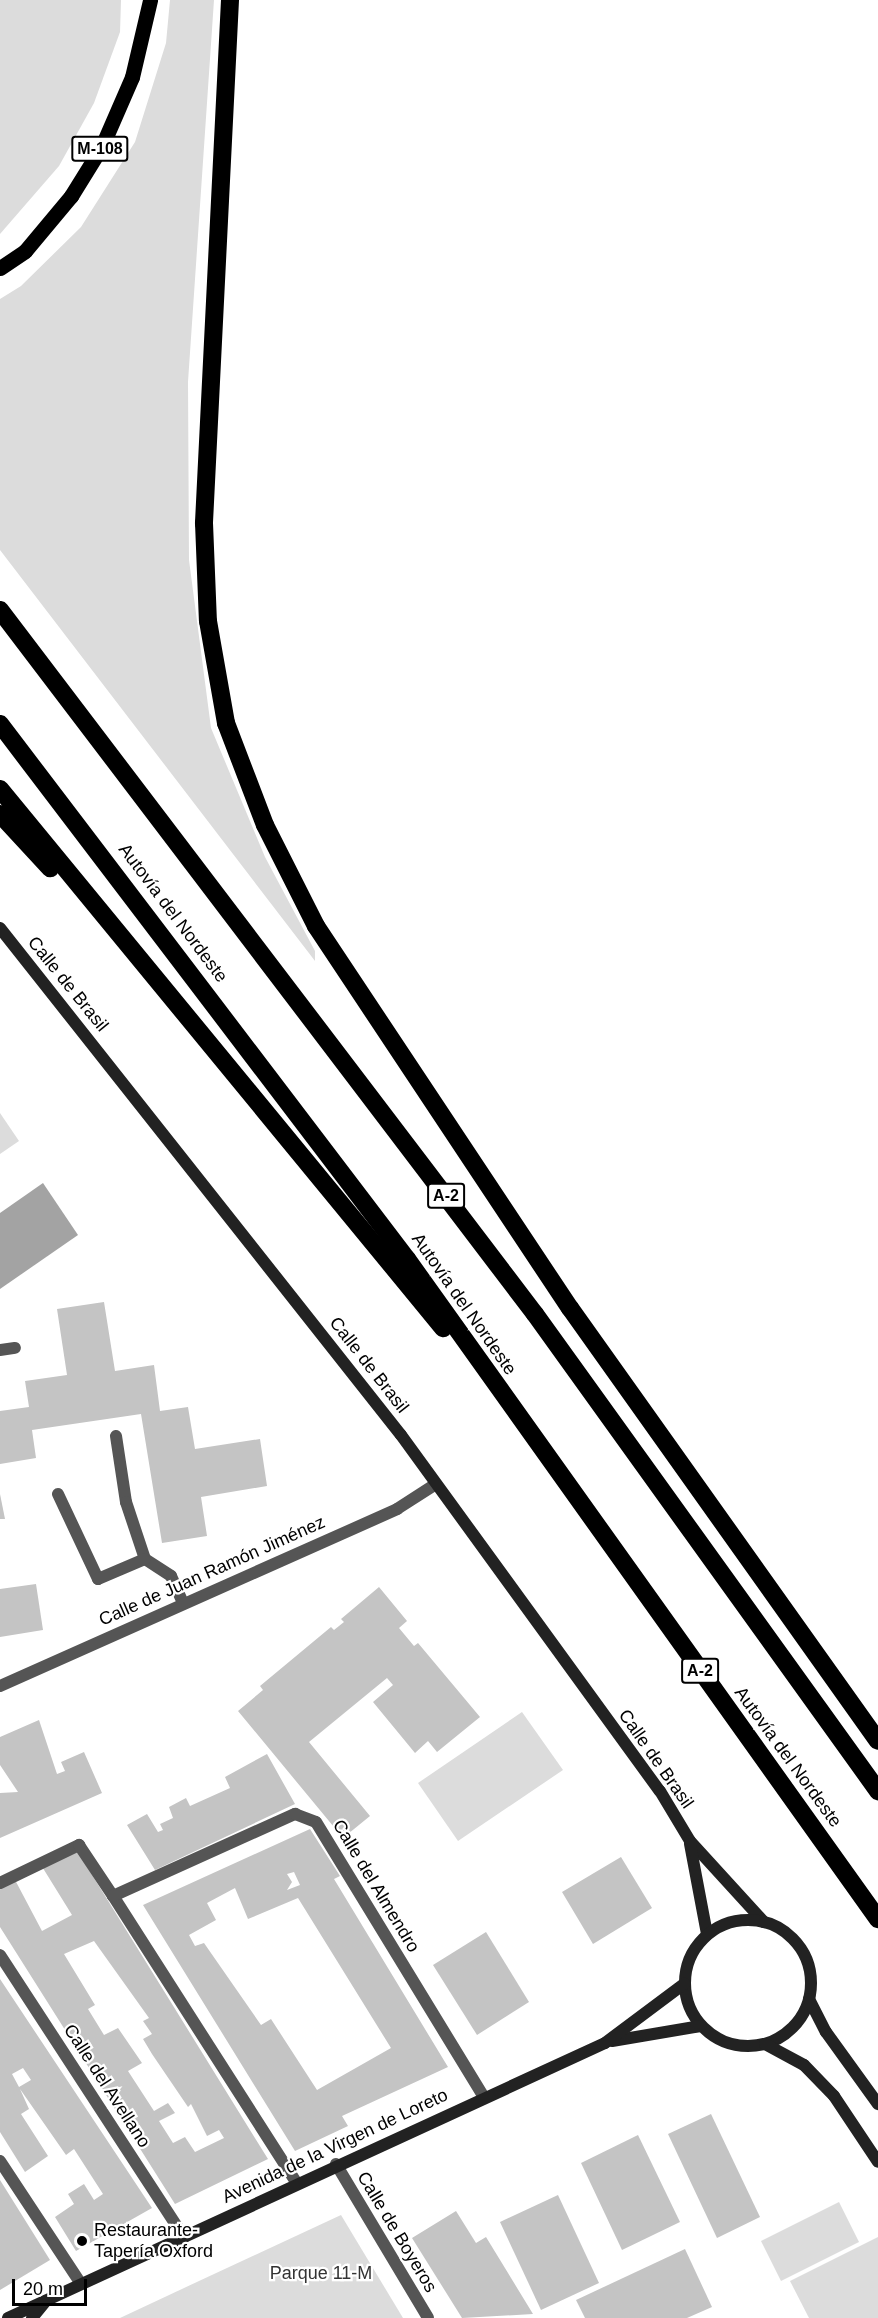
<!DOCTYPE html>
<html>
<head>
<meta charset="utf-8">
<style>
	body { margin:0 }
	#map { position:relative; width:878px; height:2318px; overflow:hidden; background:#fff; font-family:Helvetica,sans-serif }
	div>[style] { position:absolute }
	[style*='--x'] { left:calc(var(--x)*1px); top:calc(var(--y)*1px); width:calc(var(--w)*1px); rotate:calc(var(--a)*1deg) }
	.green>* { inset:0; background:#dcdcdc }
	.water>* { inset:0; background:#a3a3a3 }
	.building>* { inset:0; background:#c4c4c4 }
	.lane>* { height:12px; margin:-6px; padding:0 6px; transform-origin:6px; border-radius:6px; background:#555 }
	.street>* { height:12px; margin:-6px; padding:0 6px; transform-origin:6px; border-radius:6px; background:#555 }
	.secondary>* { height:12px; margin:-6px; padding:0 6px; transform-origin:6px; border-radius:6px; background:#222 }
	.secondary>.ring { margin:-6px; padding:0; box-sizing:content-box; background:none; border:12px solid #222; border-radius:50% }
	.primary>* { height:15px; margin:-7.5px; padding:0 7.5px; transform-origin:7.5px; border-radius:7.5px; background:#000 }
	.highway>* { height:18px; margin:-9px; padding:0 9px; transform-origin:9px; border-radius:9px; background:#000 }
	.dots>* { width:16px; height:16px; translate:-50% -50%; box-sizing:border-box; border:3px solid #fff; border-radius:50% }
	span { translate:-50% -50%; white-space:nowrap; text-align:center; line-height:1.15; -webkit-text-stroke:4.5px #fff; paint-order:stroke }
	.shield-label span { padding:2px 4px; background:#fff; border:2px solid; border-radius:4px; -webkit-text-stroke-width:0 }
	.shield-label { font-size:16px; color:#000; font-weight:700 }
	.street-label { font-size:18px; color:#000 }
	.poi-label { font-size:18px; color:#000 }
	.left { translate:0 -50%; text-align:left }
	.park-label { font-size:18px; color:#333 }
	.scale { position:absolute; left:12px; top:2279px; width:75px; height:27px; box-sizing:border-box; border:3px solid #000; border-top:0; padding-left:8px; font-size:18px; line-height:21px; white-space:nowrap; color:#000; -webkit-text-stroke:4px #fff; paint-order:stroke }
</style>
</head>
<body>
<div id="map">
	<div class="green">
		<div style="clip-path:polygon(0 0,121px 0,120px 32px,94px 103px,59px 166px,0 234px)"></div>
		<div style="clip-path:polygon(170px 0,214px 0,188px 382px,189px 560px,211px 728px,265px 857px,315px 951px,315px 961px,0 550px,0 299px,21px 286px,81px 227px,135px 142px,166px 43px)"></div>
		<div style="clip-path:polygon(0 1113px,19px 1141px,0 1154px)"></div>
		<div style="clip-path:polygon(522px 1712px,563px 1770px,458px 1841px,418px 1783px)"></div>
		<div style="clip-path:polygon(839px 2202px,859px 2242px,781px 2281px,761px 2241px)"></div>
		<div style="clip-path:polygon(341px 2215px,403px 2318px,120px 2318px,199px 2281px)"></div>
		<div style="clip-path:polygon(878px 2237px,878px 2318px,809px 2318px,790px 2281px)"></div>
	</div>
	<div class="water">
		<div style="clip-path:polygon(43px 1183px,78px 1235px,0 1289px,0 1213px)"></div>
	</div>
	<div class="building">
		<div style="clip-path:polygon(104px 1302px,115px 1371px,154px 1365px,160px 1411px,188px 1407px,195px 1449px,260px 1439px,267px 1486px,201px 1497px,207px 1536px,162px 1543px,141px 1414px,32px 1430px,36px 1458px,0 1464px,0 1411px,29px 1407px,25px 1381px,67px 1375px,57px 1309px)"></div>
		<div style="clip-path:polygon(0 1494px,5px 1519px,0 1519px)"></div>
		<div style="clip-path:polygon(36px 1584px,43px 1630px,0 1637px,0 1589px)"></div>
		<div style="clip-path:polygon(379px 1587px,407px 1621px,399px 1628px,414px 1646px,418px 1643px,480px 1717px,437px 1752px,428px 1741px,415px 1753px,373px 1702px,393px 1685px,387px 1678px,309px 1742px,370px 1816px,343px 1838px,238px 1711px,263px 1690px,260px 1686px,331px 1627px,334px 1630px,344px 1622px,341px 1619px)"></div>
		<div style="clip-path:polygon(39px 1720px,57px 1774px,65px 1771px,61px 1762px,84px 1752px,102px 1793px,0 1838px,0 1793px,18px 1792px,0 1765px,0 1737px)"></div>
		<div style="clip-path:polygon(267px 1754px,295px 1804px,155px 1870px,127px 1825px,147px 1814px,158px 1832px,163px 1830px,160px 1824px,173px 1818px,169px 1807px,186px 1798px,190px 1806px,230px 1788px,225px 1777px)"></div>
		<div style="clip-path:polygon(evenodd,310px 1829px,340px 1876px,334px 1879px,448px 2067px,342px 2116px,348px 2126px,295px 2151px,143px 1905px,310px 1829px,294px 1872px,300px 1885px,287px 1890px,292px 1882px,287px 1874px,294px 1872px,310px 1829px,235px 1888px,248px 1919px,298px 1898px,391px 2048px,317px 2090px,271px 2019px,261px 2025px,204px 1943px,195px 1946px,189px 1935px,216px 1920px,207px 1903px,235px 1888px)"></div>
		<div style="clip-path:polygon(evenodd,76px 1849px,268px 2159px,175px 2204px,0 1927px,0 1886px,14px 1878px,42px 1931px,72px 1915px,41px 1865px,76px 1849px,94px 1941px,149px 2018px,143px 2021px,152px 2034px,143px 2039px,152px 2054px,188px 2107px,191px 2104px,207px 2136px,219px 2130px,224px 2138px,195px 2152px,185px 2137px,173px 2143px,159px 2121px,175px 2113px,168px 2103px,154px 2111px,128px 2071px,142px 2063px,118px 2028px,104px 2035px,88px 2009px,95px 2005px,64px 1954px,94px 1941px)"></div>
		<div style="clip-path:polygon(621px 1857px,652px 1908px,593px 1944px,562px 1892px)"></div>
		<div style="clip-path:polygon(486px 1932px,529px 2002px,477px 2035px,433px 1965px)"></div>
		<div style="clip-path:polygon(evenodd,0 1979px,152px 2208px,76px 2251px,55px 2217px,74px 2204px,68px 2194px,84px 2184px,94px 2200px,103px 2194px,74px 2149px,66px 2155px,20px 2089px,29px 2109px,21px 2114px,48px 2156px,25px 2172px,0 2132px,0 1979px,23px 2068px,31px 2080px,19px 2087px,12px 2074px,23px 2068px)"></div>
		<div style="clip-path:polygon(711px 2114px,760px 2217px,717px 2238px,668px 2134px)"></div>
		<div style="clip-path:polygon(638px 2135px,680px 2222px,622px 2250px,581px 2163px)"></div>
		<div style="clip-path:polygon(0 2180px,50px 2260px,0 2290px)"></div>
		<div style="clip-path:polygon(558px 2195px,599px 2283px,541px 2310px,500px 2222px)"></div>
		<div style="clip-path:polygon(456px 2211px,476px 2243px,486px 2237px,533px 2314px,462px 2318px,412px 2238px)"></div>
		<div style="clip-path:polygon(685px 2249px,712px 2307px,687px 2318px,585px 2318px,576px 2300px)"></div>
	</div>
	<div class="lane">
		<div style="--x:0;--y:1350;--w:15;--a:-8"></div>
		<div style="--x:116;--y:1436;--w:67;--a:81.4"></div>
		<div style="--x:126;--y:1502;--w:60;--a:71.6"></div>
		<div style="--x:145;--y:1559;--w:31;--a:33"></div>
		<div style="--x:171;--y:1576;--w:30;--a:66"></div>
		<div style="--x:58;--y:1494;--w:94;--a:64.8"></div>
		<div style="--x:98;--y:1579;--w:51;--a:-23.1"></div>
	</div>
	<div class="street">
		<div style="--x:0;--y:1686;--w:435;--a:-24"></div>
		<div style="--x:397;--y:1509;--w:46;--a:-32.7"></div>
		<div style="--x:0;--y:1883;--w:88;--a:-25.7"></div>
		<div style="--x:79;--y:1845;--w:61;--a:56.3"></div>
		<div style="--x:0;--y:1955;--w:337;--a:56.9"></div>
		<div style="--x:0;--y:2161;--w:147;--a:56.6"></div>
		<div style="--x:336;--y:2164;--w:179;--a:59.1"></div>
		<div style="--x:296;--y:2182;--w:340;--a:-122.6"></div>
		<div style="--x:113;--y:1896;--w:200;--a:-24.3"></div>
		<div style="--x:295;--y:1814;--w:22;--a:21"></div>
		<div style="--x:316;--y:1822;--w:322;--a:58.6"></div>
	</div>
	<div class="secondary">
		<div style="--x:0;--y:928;--w:646;--a:51.66"></div>
		<div style="--x:401;--y:1435;--w:440;--a:54"></div>
		<div style="--x:660;--y:1791;--w:58;--a:59"></div>
		<div style="--x:690;--y:1841;--w:110;--a:47.6"></div>
		<div style="--x:690;--y:1844;--w:92;--a:79.3"></div>
		<div class="ring" style="left:685px;top:1920px;width:114px;height:114px"></div>
		<div style="--x:809;--y:1999;--w:37;--a:63"></div>
		<div style="--x:826;--y:2032;--w:89;--a:54.2"></div>
		<div style="--x:612;--y:2041;--w:90;--a:-9.6"></div>
		<div style="--x:765;--y:2044;--w:44;--a:28.3"></div>
		<div style="--x:804;--y:2065;--w:43;--a:45.9"></div>
		<div style="--x:834;--y:2096;--w:79;--a:56.3"></div>
		<div style="--x:8;--y:2318;--w:657;--a:-24.73"></div>
		<div style="--x:605;--y:2043;--w:99;--a:-36.8"></div>
		<div style="--x:32;--y:2318;--w:22;--a:-51"></div>
	</div>
	<div class="primary">
		<div style="--x:0;--y:268;--w:30;--a:-34"></div>
		<div style="--x:25;--y:251;--w:72;--a:-50.1"></div>
		<div style="--x:71;--y:196;--w:59;--a:-58.2"></div>
		<div style="--x:102;--y:146;--w:75;--a:-66.5"></div>
		<div style="--x:132;--y:77;--w:79;--a:-76.8"></div>
	</div>
	<div class="highway">
		<div style="--x:230;--y:0;--w:524;--a:92.85"></div>
		<div style="--x:204;--y:523;--w:98;--a:87.7"></div>
		<div style="--x:208;--y:621;--w:104;--a:80"></div>
		<div style="--x:226;--y:723;--w:109;--a:69.1"></div>
		<div style="--x:265;--y:825;--w:113;--a:63.2"></div>
		<div style="--x:316;--y:926;--w:459;--a:56.4"></div>
		<div style="--x:570;--y:1308;--w:531;--a:54.58"></div>
		<div style="--x:0;--y:610;--w:884;--a:52.77"></div>
		<div style="--x:535;--y:1314;--w:588;--a:54.28"></div>
		<div style="--x:0;--y:724;--w:672;--a:52.74"></div>
		<div style="--x:407;--y:1259;--w:811;--a:54.49"></div>
		<div style="--x:0;--y:789;--w:698;--a:50.58"></div>
		<div style="--x:0;--y:814;--w:74;--a:47.2"></div>
	</div>
	<div class="dots">
		<div style="left:82px;top:2241px;background:#000"></div>
	</div>
	<div class="shield-label">
		<span style="left:100px;top:149px">M-108</span>
		<span style="left:446px;top:1196px">A-2</span>
		<span style="left:700px;top:1671px">A-2</span>
	</div>
	<div class="street-label">
		<span style="left:173px;top:913px;rotate:53deg">Autovía del Nordeste</span>
		<span style="left:68px;top:984px;rotate:51deg">Calle de Brasil</span>
		<span style="left:464px;top:1304px;rotate:55deg">Autovía del Nordeste</span>
		<span style="left:369px;top:1365px;rotate:52deg">Calle de Brasil</span>
		<span style="left:212px;top:1571px;rotate:-24deg">Calle de Juan Ramón Jiménez</span>
		<span style="left:788px;top:1757px;rotate:54deg">Autovía del Nordeste</span>
		<span style="left:656px;top:1759px;rotate:55deg">Calle de Brasil</span>
		<span style="left:376px;top:1886px;rotate:59deg">Calle del Almendro</span>
		<span style="left:107px;top:2086px;rotate:57deg">Calle del Avellano</span>
		<span style="left:335px;top:2146px;rotate:-25deg">Avenida de la Virgen de Loreto</span>
		<span style="left:397px;top:2232px;rotate:59deg">Calle de Boyeros</span>
	</div>
	<div class="poi-label">
		<span class="left" style="left:94px;top:2241px">Restaurante-<br>Tapería Oxford</span>
	</div>
	<div class="park-label">
		<span style="left:321px;top:2273px">Parque 11-M</span>
	</div>
	<div class="scale">20 m</div>
</div>
</body>
</html>
